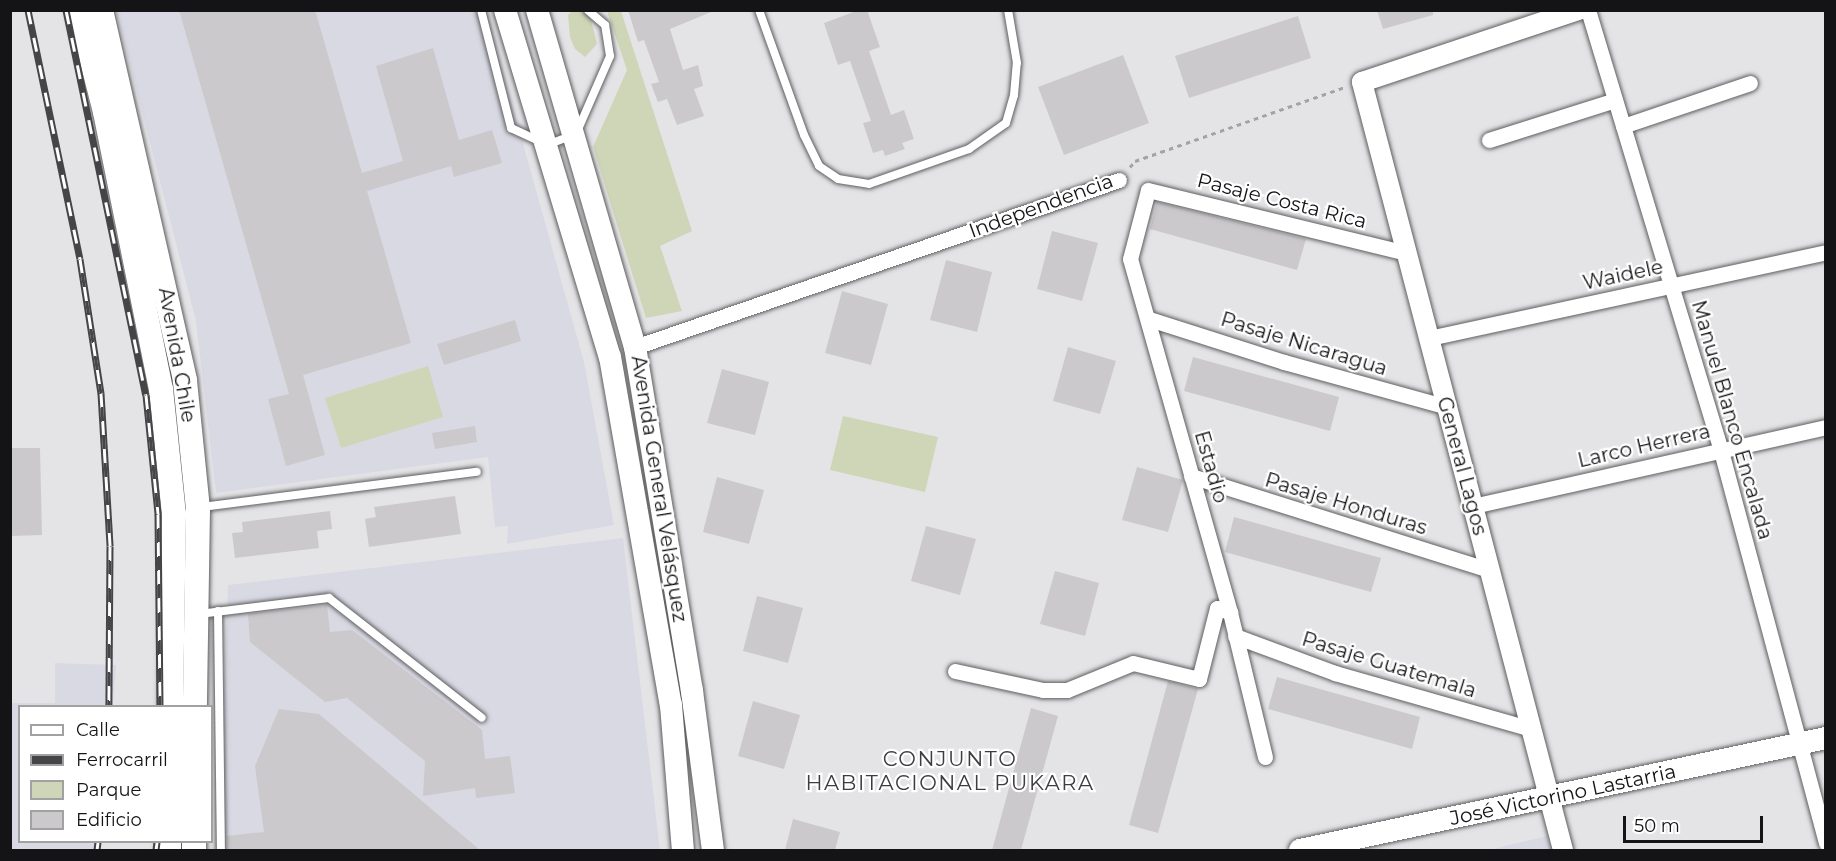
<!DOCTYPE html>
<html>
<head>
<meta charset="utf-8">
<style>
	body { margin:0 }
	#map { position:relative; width:1836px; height:861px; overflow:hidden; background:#e4e4e7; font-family:Montserrat,sans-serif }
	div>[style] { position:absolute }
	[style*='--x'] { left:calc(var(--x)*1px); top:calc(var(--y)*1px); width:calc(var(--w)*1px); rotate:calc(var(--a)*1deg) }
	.built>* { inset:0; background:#d9d9e4 }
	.green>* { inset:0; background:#cfd5b7 }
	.building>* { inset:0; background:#cbc9cb }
	.path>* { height:3px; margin-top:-1.5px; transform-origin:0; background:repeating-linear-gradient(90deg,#a3a3a5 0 4.5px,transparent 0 9px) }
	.roads { filter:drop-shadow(0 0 2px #5e5e60) drop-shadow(0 0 2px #5e5e60) }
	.service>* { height:8px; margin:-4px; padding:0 4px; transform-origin:4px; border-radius:4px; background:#fff }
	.minor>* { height:15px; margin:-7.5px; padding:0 7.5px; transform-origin:7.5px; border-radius:7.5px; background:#fff }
	.tertiary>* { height:20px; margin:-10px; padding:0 10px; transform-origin:10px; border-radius:10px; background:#fff }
	.secondary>* { height:22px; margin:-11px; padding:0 11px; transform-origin:11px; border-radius:11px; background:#fff }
	.primary>* { height:24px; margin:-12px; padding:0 12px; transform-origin:12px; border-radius:12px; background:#fff }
	.rail>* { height:7px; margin-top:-3.5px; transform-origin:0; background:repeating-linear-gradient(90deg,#fff 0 14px,#454548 0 28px); box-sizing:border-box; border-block:2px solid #454548 }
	span { translate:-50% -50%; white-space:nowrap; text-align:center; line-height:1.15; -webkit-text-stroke:4.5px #fff; paint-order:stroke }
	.street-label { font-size:20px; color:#141416 }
	.neighbourhood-label { font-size:21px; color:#3d3d40; letter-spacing:1.5px }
	.frame { position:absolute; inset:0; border:12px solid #141416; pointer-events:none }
	.legend { position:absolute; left:18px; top:705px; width:195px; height:138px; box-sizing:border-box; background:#fff; border:2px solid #a1a1a2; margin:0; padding:8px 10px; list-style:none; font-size:18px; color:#141416 }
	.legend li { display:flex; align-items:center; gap:12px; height:30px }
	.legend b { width:30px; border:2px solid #a1a1a2 }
	.scale { position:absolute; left:1623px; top:816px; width:140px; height:27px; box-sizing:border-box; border:3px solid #141416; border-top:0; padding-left:8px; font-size:18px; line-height:21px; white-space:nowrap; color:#141416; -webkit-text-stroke:4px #fff; paint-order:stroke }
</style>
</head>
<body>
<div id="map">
	<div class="built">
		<div style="clip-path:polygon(116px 11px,486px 11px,584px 362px,614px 525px,507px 544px,508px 526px,495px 527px,488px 457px,216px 493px,196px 321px)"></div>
		<div style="clip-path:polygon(623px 538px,660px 850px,219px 850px,228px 585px)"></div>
		<div style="clip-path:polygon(55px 663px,116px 665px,113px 706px,20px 706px,20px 842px,97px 842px,96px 850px,11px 850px,11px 703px,55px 703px)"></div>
		<div style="clip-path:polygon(1547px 836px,1551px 850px,1489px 850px)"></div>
	</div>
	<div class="green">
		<div style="clip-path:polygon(572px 11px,586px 13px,591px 20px,597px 44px,585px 57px,575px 49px,570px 37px,568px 15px)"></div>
		<div style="clip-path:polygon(607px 11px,621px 11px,692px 231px,660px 246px,682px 311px,646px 318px,593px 147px,627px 70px)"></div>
		<div style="clip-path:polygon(428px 366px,443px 417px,341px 448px,325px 398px)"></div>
		<div style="clip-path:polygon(843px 416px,938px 437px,925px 492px,830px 470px)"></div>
	</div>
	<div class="building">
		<div style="clip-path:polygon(179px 10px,315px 10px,362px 173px,403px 161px,376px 66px,433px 48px,459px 140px,492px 130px,502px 163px,454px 177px,451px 166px,367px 191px,411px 343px,303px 375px,325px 455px,286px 466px,268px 399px,289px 394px)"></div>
		<div style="clip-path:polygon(628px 10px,716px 10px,670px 29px,683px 70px,698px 65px,703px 86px,694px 89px,704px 116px,677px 125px,667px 99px,658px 102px,651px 84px,659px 82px,644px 40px,638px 42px)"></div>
		<div style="clip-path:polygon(859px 10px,867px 10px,880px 47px,869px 51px,891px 115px,904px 110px,914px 139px,902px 143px,905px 149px,885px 156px,883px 150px,873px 153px,863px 123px,871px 121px,850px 61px,838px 65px,824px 23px)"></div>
		<div style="clip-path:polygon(1377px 10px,1433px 10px,1433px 15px,1383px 29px)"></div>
		<div style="clip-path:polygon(1298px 16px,1311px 58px,1189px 98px,1175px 56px)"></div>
		<div style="clip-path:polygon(1123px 55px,1149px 123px,1064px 155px,1038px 87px)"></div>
		<div style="clip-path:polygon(1157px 202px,1306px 239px,1297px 270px,1150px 229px)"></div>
		<div style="clip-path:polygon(1052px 231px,1098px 243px,1082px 301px,1037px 289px)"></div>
		<div style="clip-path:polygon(946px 260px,992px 272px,977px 332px,930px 320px)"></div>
		<div style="clip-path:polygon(842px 291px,888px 304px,871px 365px,825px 353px)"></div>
		<div style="clip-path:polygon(515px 320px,521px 341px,444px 365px,437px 344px)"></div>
		<div style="clip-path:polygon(1068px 347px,1116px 361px,1100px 414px,1053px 401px)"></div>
		<div style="clip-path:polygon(1193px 357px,1339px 397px,1330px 431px,1184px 391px)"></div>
		<div style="clip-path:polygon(722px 369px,769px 382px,755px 435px,707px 423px)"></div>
		<div style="clip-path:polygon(475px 426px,477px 442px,435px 449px,432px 433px)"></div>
		<div style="clip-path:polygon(10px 448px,40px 448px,42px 535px,10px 536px)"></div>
		<div style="clip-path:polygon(1137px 467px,1183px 480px,1168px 532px,1122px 520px)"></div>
		<div style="clip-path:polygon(717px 477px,764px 490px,749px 544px,703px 532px)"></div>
		<div style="clip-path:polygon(455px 496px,461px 534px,369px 547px,365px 519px,376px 517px,374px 507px)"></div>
		<div style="clip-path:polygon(330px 511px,332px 529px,317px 531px,319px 548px,235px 558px,232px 533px,243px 532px,242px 522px)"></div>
		<div style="clip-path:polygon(1234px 517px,1381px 558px,1371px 592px,1225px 552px)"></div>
		<div style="clip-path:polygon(926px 526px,976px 539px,960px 595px,911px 581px)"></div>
		<div style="clip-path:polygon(1055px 571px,1099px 583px,1085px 636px,1040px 624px)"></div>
		<div style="clip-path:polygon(757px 596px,803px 608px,788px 663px,743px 651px)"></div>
		<div style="clip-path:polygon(327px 605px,330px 632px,352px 630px,482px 730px,485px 759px,510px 756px,515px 793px,476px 798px,475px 788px,423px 796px,425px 761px,347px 698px,325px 702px,250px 642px,248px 614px)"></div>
		<div style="clip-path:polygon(1277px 677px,1420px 717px,1412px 749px,1268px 709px)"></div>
		<div style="clip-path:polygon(1168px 681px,1198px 689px,1158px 833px,1129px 825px)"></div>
		<div style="clip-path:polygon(753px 701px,800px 715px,784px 769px,738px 756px)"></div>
		<div style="clip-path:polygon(1031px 708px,1058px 716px,1021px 850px,992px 850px)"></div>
		<div style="clip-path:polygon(279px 709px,319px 714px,480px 850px,227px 850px,227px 836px,264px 832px,255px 766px)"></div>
		<div style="clip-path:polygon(793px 819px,840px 832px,835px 850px,785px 850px)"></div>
	</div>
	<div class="path">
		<div style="--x:1130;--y:167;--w:8;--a:-50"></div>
		<div style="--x:1135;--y:161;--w:223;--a:-19.4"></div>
	</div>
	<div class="roads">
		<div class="service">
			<div style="--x:481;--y:10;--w:122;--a:75.7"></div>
			<div style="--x:511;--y:128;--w:40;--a:25"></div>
			<div style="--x:547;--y:145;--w:31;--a:-21"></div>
			<div style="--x:576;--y:134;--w:85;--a:-66.4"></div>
			<div style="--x:610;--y:56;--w:31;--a:-99"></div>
			<div style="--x:605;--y:25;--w:23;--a:-139"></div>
			<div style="--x:759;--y:10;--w:133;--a:70.2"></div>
			<div style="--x:804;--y:135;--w:34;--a:64"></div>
			<div style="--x:819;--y:166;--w:23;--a:34"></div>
			<div style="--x:838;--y:179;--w:31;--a:9"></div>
			<div style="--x:869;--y:184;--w:106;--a:-19.3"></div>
			<div style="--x:969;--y:149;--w:45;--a:-35.1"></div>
			<div style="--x:1006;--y:123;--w:29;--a:-74"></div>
			<div style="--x:1014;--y:95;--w:32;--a:-85"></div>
			<div style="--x:1017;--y:63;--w:54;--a:-99.6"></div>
			<div style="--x:202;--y:507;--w:277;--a:-7.3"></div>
			<div style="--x:218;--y:611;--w:239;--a:89.3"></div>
			<div style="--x:199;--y:614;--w:131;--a:-7"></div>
			<div style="--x:329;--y:598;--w:194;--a:38.1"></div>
		</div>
		<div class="minor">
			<div style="--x:1588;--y:10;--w:461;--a:73.2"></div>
			<div style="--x:1721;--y:451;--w:406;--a:75"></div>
			<div style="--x:1623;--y:126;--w:134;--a:-18.7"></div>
			<div style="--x:1489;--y:140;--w:132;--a:-17.6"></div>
			<div style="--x:1149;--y:319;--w:142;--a:17.7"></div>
			<div style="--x:1284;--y:362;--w:169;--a:15.4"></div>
			<div style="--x:1429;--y:338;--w:406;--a:-12.2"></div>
			<div style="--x:635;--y:347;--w:512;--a:-19.04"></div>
			<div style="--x:1191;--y:476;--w:313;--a:17.5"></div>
			<div style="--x:1473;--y:506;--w:362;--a:-12.6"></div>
			<div style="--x:1235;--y:636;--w:107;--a:20.3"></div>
			<div style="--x:1335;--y:673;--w:204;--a:15.9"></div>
			<div style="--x:955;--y:671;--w:90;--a:12.2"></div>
			<div style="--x:1043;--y:690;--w:24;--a:0"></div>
			<div style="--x:1067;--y:690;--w:71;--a:-22.2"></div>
			<div style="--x:1133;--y:663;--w:68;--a:13.6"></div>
			<div style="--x:1199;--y:679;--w:73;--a:-75.8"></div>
			<div style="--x:1217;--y:608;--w:14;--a:17"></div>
			<div style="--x:1265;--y:757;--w:149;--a:-103.6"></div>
			<div style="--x:1230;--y:612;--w:367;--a:-105.8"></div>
			<div style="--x:1130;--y:259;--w:71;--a:-75.4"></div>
			<div style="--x:1148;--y:190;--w:267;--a:13.7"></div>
		</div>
		<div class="tertiary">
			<div style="--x:1563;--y:850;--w:794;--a:-104.67"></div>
			<div style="--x:1362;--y:82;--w:228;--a:-18.4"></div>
		</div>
		<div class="secondary">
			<div style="--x:505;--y:10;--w:363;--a:73.2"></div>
			<div style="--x:610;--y:357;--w:353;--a:80.1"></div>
			<div style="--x:671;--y:705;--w:145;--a:85.3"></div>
			<div style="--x:537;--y:10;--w:351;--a:73.8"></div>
			<div style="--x:635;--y:347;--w:349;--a:80.6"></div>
			<div style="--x:692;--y:691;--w:160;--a:82.5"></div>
			<div style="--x:1300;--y:850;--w:538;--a:-12.02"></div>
		</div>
		<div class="primary">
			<div style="--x:79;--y:10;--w:105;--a:75.7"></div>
			<div style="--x:105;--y:112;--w:283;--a:78.6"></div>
			<div style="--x:161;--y:389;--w:126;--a:84.1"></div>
			<div style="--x:174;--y:514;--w:192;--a:90.9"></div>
			<div style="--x:101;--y:10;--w:380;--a:77.2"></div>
			<div style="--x:185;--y:381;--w:128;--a:84.2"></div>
			<div style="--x:198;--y:508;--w:198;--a:90.9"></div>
			<div style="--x:169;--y:850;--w:8;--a:-90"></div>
			<div style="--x:194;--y:850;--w:8;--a:-90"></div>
		</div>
	</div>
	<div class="rail">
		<div style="--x:28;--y:10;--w:254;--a:78.2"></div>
		<div style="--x:80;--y:259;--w:136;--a:81.1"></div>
		<div style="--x:101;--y:393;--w:153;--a:86.6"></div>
		<div style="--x:110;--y:546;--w:160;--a:90.4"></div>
		<div style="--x:66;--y:10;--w:393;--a:78.3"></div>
		<div style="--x:146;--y:395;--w:120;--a:84.2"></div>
		<div style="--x:158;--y:514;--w:192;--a:89.4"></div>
		<div style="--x:97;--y:850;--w:8;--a:-83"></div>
		<div style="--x:156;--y:850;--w:8;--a:-83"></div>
	</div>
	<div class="street-label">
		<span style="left:1282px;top:201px;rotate:14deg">Pasaje Costa Rica</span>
		<span style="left:1041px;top:206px;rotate:-20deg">Independencia</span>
		<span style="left:1623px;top:275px;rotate:-12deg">Waidele</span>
		<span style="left:1304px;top:344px;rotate:17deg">Pasaje Nicaragua</span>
		<span style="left:177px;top:355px;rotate:80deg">Avenida Chile</span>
		<span style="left:1732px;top:420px;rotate:74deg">Manuel Blanco Encalada</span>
		<span style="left:1644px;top:446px;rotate:-13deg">Larco Herrera</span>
		<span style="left:1462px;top:466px;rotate:75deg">General Lagos</span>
		<span style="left:1211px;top:467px;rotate:74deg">Estadio</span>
		<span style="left:659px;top:489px;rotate:81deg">Avenida General Velásquez</span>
		<span style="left:1346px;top:504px;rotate:17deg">Pasaje Honduras</span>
		<span style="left:1389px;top:665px;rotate:17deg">Pasaje Guatemala</span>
		<span style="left:1563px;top:795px;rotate:-12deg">José Victorino Lastarria</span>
	</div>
	<div class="neighbourhood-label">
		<span style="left:950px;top:771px">CONJUNTO<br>HABITACIONAL PUKARA</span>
	</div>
	<div class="frame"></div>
	<ul class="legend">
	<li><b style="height:8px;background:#fff"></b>Calle</li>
	<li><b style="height:8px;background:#454548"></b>Ferrocarril</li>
	<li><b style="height:16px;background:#cfd5b7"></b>Parque</li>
	<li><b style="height:16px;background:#cbc9cb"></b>Edificio</li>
	</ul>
	<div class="scale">50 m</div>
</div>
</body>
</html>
